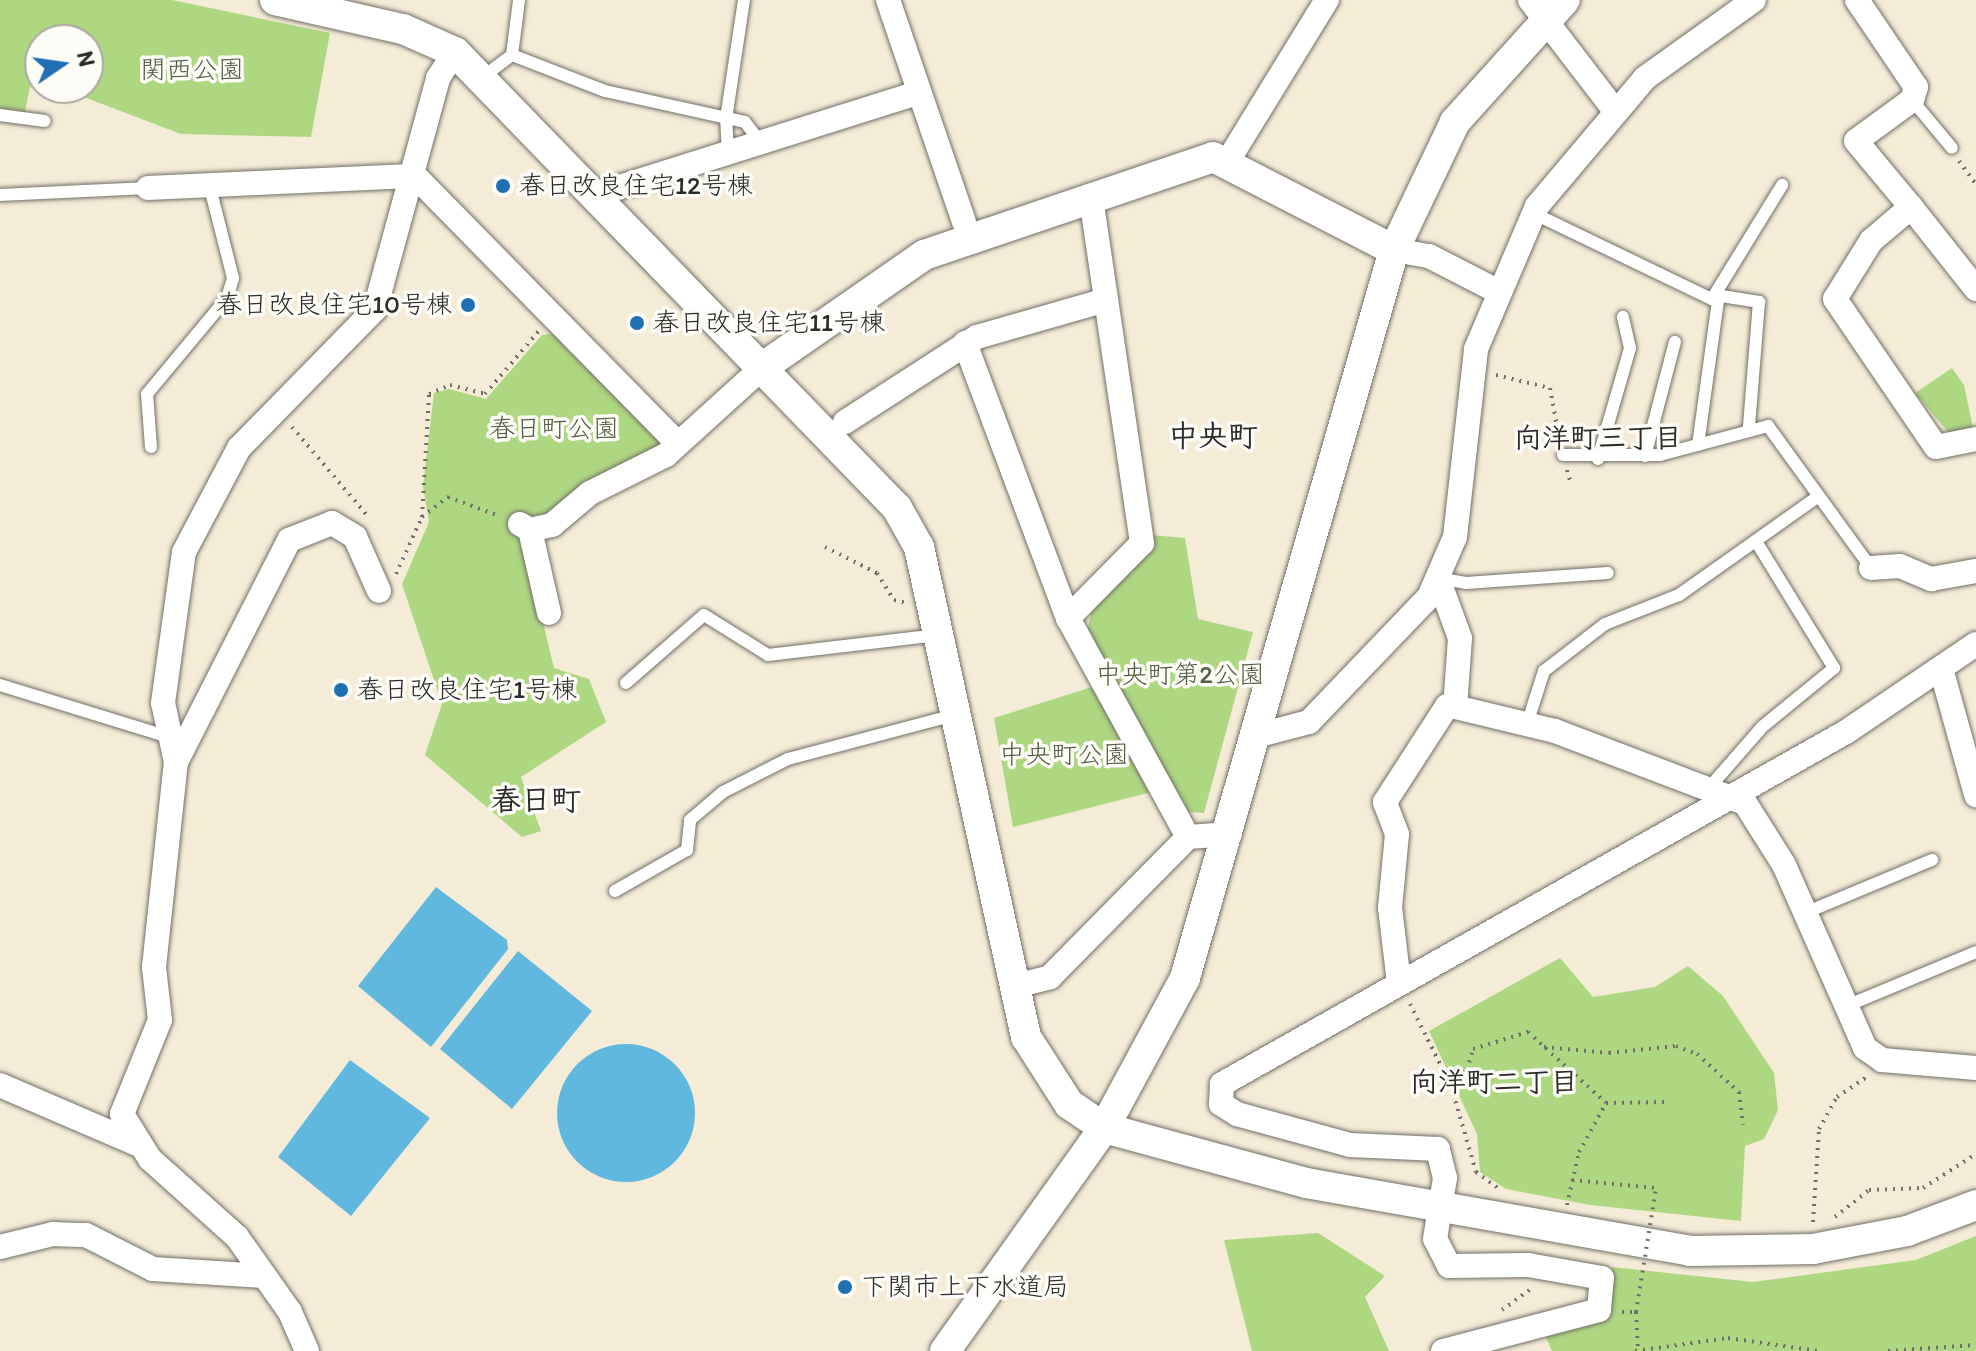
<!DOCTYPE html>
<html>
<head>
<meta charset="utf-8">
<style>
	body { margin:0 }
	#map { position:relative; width:1976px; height:1351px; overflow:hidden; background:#f4ecd7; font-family:Itim,"Klee One",sans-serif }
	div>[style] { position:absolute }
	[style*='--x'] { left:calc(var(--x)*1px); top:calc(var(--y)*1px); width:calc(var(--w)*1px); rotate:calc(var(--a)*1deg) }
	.green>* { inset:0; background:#aed782 }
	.water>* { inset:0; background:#61b8de }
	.round { border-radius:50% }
	.path>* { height:4px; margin-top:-2px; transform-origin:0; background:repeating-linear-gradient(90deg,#716f67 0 2px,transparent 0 8px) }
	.roads { filter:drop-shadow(0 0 2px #716f67) drop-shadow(0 0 2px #716f67) }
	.service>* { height:12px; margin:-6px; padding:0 6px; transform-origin:6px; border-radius:6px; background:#fff }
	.minor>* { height:24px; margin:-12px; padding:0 12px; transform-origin:12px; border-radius:12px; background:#fff }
	.tertiary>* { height:30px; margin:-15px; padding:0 15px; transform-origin:15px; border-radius:15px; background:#fff }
	.path-bridge>* { height:4px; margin-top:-2px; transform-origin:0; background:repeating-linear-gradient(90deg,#716f67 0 2px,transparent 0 8px) }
	.dots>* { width:22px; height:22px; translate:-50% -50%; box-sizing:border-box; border:4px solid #fdfcf7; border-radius:50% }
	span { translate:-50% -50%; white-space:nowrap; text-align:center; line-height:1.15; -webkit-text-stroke:7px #fdfcf7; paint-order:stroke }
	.park-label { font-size:26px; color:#525f45 }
	.poi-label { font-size:26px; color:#2b2b2b }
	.left { translate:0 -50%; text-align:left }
	.right { translate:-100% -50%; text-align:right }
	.neighbourhood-label { font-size:28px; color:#2b2b2b; font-weight:700 }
	.quarter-label { font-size:30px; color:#2b2b2b; font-weight:700 }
	.north { position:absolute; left:24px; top:24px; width:80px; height:80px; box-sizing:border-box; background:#fdfcf7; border:2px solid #a9a8a5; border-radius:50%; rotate:77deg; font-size:22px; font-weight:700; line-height:32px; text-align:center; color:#2b2b2b }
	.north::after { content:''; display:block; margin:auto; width:28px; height:36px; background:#1f6fb2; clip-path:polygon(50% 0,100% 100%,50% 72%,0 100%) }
</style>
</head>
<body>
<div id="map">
	<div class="green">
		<div style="clip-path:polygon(0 0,172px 0,330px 33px,311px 137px,181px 134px,60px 88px,88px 88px,88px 40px,40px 40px,40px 81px,32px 78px,24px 116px,0 112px)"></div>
		<div style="clip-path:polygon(558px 333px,661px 441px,661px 449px,523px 539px,554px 668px,589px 679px,606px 722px,521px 777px,541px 831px,522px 837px,425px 755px,442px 704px,402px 584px,429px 522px,423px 486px,434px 393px,449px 389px,486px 399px,542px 335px)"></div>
		<div style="clip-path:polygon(1952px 368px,1964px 385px,1973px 428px,1949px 433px,1915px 393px)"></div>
		<div style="clip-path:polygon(1151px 535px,1185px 538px,1198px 619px,1253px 632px,1204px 813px,1189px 812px,1087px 633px,1092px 608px,1155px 548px)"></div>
		<div style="clip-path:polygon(1092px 687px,1152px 792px,1013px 827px,994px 718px)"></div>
		<div style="clip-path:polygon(1560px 958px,1593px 997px,1655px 987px,1688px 966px,1723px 996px,1774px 1073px,1778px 1110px,1764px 1139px,1745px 1146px,1741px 1221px,1590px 1205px,1506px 1189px,1480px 1172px,1477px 1134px,1429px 1031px)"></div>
		<div style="clip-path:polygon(1318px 1233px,1385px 1276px,1365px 1297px,1389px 1351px,1252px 1351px,1224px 1240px)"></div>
		<div style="clip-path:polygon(1976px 1236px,1976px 1351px,1552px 1351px,1545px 1335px,1608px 1313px,1612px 1267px,1753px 1282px,1916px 1260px)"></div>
	</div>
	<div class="water">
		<div style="clip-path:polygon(436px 887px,507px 940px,508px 949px,431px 1047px,358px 986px)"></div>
		<div style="clip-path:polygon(518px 951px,592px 1011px,512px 1109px,440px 1049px)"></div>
		<div class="round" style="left:557px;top:1044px;width:138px;height:138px"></div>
		<div style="clip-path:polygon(350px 1060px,430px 1118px,351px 1216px,278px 1157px)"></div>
	</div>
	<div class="path">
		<div style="--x:1959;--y:161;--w:29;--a:54"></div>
		<div style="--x:1496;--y:375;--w:56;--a:13.5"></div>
		<div style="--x:1550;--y:388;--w:51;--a:79.8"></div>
		<div style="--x:292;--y:427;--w:116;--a:49.6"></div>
		<div style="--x:1567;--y:470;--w:15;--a:74"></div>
		<div style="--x:422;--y:517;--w:123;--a:-86.7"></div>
		<div style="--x:429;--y:394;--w:23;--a:-23"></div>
		<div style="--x:450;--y:385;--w:36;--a:14"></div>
		<div style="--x:485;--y:394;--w:82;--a:-49.5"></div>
		<div style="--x:825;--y:547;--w:58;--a:26.6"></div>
		<div style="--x:877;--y:573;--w:32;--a:58"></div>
		<div style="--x:894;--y:600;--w:13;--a:13"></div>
		<div style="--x:396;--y:574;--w:63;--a:-65.5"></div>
		<div style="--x:422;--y:517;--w:33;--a:-38"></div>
		<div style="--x:448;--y:497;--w:54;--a:20.4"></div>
		<div style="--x:1410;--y:1004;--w:92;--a:63.4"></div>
		<div style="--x:1451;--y:1086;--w:90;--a:73.8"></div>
		<div style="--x:1476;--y:1172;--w:31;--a:36"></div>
		<div style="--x:1544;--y:1047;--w:65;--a:5.3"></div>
		<div style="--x:1609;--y:1053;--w:67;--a:-6"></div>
		<div style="--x:1676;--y:1046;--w:22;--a:21"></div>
		<div style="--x:1697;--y:1054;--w:57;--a:42.1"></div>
		<div style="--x:1739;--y:1092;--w:33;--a:83"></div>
		<div style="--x:1449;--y:1080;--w:21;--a:-29"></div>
		<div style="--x:1467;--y:1070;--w:22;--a:-74"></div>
		<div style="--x:1473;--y:1049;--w:58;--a:-17.2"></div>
		<div style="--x:1528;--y:1032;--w:105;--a:42.3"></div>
		<div style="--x:1606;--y:1103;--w:63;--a:-0.9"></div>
		<div style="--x:1572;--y:1180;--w:84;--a:5.4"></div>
		<div style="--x:1567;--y:1205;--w:54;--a:-77.2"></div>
		<div style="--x:1579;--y:1152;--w:56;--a:-61.1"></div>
		<div style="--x:1835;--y:1217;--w:43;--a:-38.5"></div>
		<div style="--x:1869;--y:1190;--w:54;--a:-2.1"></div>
		<div style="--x:1923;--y:1188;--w:63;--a:-32.7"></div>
		<div style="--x:1813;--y:1222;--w:93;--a:-86.3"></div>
		<div style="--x:1819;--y:1129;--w:37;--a:-61"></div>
		<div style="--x:1837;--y:1097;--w:37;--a:-34"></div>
		<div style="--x:1502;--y:1310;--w:34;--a:-36"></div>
		<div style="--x:1622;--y:1312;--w:14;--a:0"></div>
		<div style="--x:1636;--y:1312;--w:38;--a:87"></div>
		<div style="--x:1635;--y:1351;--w:94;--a:-8"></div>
		<div style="--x:1728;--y:1338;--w:91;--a:8.2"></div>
		<div style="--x:1888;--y:1351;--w:88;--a:-3.9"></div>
	</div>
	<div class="roads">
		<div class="service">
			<div style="--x:512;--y:55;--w:100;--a:21.2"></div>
			<div style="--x:605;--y:91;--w:143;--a:12.5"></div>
			<div style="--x:745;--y:122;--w:26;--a:53"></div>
			<div style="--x:484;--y:76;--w:35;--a:-37"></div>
			<div style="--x:512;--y:55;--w:55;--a:-82.7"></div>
			<div style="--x:1912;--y:100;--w:62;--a:50.2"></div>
			<div style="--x:0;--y:115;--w:45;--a:7.6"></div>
			<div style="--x:728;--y:154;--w:35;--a:-93"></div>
			<div style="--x:726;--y:119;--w:120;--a:-81.4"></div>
			<div style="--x:0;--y:195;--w:148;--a:-2.7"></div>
			<div style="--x:1533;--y:213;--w:199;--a:25.7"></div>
			<div style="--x:1712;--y:299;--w:134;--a:-58.4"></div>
			<div style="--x:1715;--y:295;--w:45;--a:9"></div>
			<div style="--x:1759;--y:302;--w:125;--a:94.6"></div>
			<div style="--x:1698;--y:445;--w:145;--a:-82.1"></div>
			<div style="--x:1718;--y:301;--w:6;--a:-162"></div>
			<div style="--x:151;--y:447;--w:53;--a:-94.3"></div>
			<div style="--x:147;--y:394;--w:125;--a:-50.2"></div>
			<div style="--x:227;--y:298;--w:21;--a:-73"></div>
			<div style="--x:233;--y:278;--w:97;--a:-104.3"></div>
			<div style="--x:1563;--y:455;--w:97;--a:0"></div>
			<div style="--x:1660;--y:455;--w:112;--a:-15"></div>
			<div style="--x:1768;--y:426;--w:175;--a:54"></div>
			<div style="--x:1645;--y:456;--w:118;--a:-75.3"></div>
			<div style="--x:1598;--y:459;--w:116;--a:-73.9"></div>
			<div style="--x:1630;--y:348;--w:32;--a:-103"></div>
			<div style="--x:1438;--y:578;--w:28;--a:10"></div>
			<div style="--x:1466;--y:583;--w:142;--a:-4"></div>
			<div style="--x:626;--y:683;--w:103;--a:-41.1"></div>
			<div style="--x:704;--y:615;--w:75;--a:32"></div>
			<div style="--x:768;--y:655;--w:171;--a:-6.7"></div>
			<div style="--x:0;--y:685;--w:174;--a:17.1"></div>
			<div style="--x:1527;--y:724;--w:56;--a:-72.2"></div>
			<div style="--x:1544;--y:671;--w:77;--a:-37.6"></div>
			<div style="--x:1605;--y:624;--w:79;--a:-21.4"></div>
			<div style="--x:1679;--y:595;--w:171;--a:-35.3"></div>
			<div style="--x:1708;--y:789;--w:82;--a:-48.9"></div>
			<div style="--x:1762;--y:727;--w:93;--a:-39.3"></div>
			<div style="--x:1834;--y:668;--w:147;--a:-121.6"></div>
			<div style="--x:615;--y:891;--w:83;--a:-29.7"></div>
			<div style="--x:687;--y:850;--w:30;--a:-84"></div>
			<div style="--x:690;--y:820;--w:43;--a:-40.3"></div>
			<div style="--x:723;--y:792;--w:73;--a:-26.9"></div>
			<div style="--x:788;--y:759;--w:173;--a:-14.8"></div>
			<div style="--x:1805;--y:913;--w:138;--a:-22.7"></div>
			<div style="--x:1844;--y:1007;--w:143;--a:-22.6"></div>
		</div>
		<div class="minor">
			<div style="--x:888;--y:0;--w:235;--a:71.1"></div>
			<div style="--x:1530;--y:0;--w:141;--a:52.5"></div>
			<div style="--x:1857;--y:0;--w:105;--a:55.9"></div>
			<div style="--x:1916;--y:87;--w:14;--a:107"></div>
			<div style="--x:1912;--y:100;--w:69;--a:143.8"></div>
			<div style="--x:1856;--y:141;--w:86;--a:50.2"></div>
			<div style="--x:1229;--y:159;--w:187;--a:-58.4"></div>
			<div style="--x:148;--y:188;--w:267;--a:-2.6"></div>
			<div style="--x:415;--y:176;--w:373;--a:45.5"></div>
			<div style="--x:594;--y:195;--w:340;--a:-17.5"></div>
			<div style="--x:1394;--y:250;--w:36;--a:10"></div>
			<div style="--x:1429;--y:256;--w:76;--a:27.2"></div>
			<div style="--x:1976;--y:289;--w:105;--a:-128.4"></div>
			<div style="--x:1911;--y:207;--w:52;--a:139.6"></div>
			<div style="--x:1871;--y:241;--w:68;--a:121.8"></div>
			<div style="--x:1835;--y:299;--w:179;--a:55.7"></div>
			<div style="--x:1936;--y:447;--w:41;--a:-11.3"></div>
			<div style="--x:965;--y:343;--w:294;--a:69.5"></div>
			<div style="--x:1068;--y:618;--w:250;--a:61.3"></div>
			<div style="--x:845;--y:422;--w:157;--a:-32.8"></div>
			<div style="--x:977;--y:337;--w:134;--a:-16"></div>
			<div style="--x:520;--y:524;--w:12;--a:31"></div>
			<div style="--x:530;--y:530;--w:23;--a:-13"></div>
			<div style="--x:552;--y:525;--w:50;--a:-40.1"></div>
			<div style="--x:590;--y:493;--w:85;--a:-26.6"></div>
			<div style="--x:666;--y:455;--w:131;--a:-42.2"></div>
			<div style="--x:530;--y:530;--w:85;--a:77.1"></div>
			<div style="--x:1871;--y:568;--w:29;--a:-4"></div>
			<div style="--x:1900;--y:566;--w:34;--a:23"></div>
			<div style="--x:1931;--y:579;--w:46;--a:-10.1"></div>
			<div style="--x:1438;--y:578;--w:64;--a:69.9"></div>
			<div style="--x:1460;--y:638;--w:69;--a:94.1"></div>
			<div style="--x:1068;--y:618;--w:105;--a:-45.4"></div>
			<div style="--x:1142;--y:543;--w:349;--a:-98.4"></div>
			<div style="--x:1942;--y:672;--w:128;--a:74.5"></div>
			<div style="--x:1256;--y:736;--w:55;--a:-14.8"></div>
			<div style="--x:1309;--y:722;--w:173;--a:-46.2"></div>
			<div style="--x:1429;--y:597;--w:65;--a:-66.6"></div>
			<div style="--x:1455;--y:537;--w:189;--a:-83.6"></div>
			<div style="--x:1476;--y:349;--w:155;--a:-66.9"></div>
			<div style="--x:1537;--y:206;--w:167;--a:-49.8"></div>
			<div style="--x:1645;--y:78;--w:134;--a:-35.6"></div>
			<div style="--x:176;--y:762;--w:60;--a:-102.4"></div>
			<div style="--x:163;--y:703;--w:152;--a:-82.1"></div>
			<div style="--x:184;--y:552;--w:118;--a:-62.1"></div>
			<div style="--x:239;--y:448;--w:194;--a:-45.6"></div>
			<div style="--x:375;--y:309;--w:239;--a:-74.7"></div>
			<div style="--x:438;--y:78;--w:31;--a:-57"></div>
			<div style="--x:1399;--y:983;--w:76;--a:-96.8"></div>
			<div style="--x:1390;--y:908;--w:74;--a:-84.6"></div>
			<div style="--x:1397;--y:834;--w:34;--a:-111"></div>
			<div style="--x:1385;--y:802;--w:114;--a:-57.1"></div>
			<div style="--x:1447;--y:706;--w:8;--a:7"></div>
			<div style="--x:1455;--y:707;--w:103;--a:13.5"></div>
			<div style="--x:1555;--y:731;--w:203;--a:20.8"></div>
			<div style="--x:1745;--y:803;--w:73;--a:57.8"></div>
			<div style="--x:1784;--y:865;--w:200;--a:66.1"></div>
			<div style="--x:1865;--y:1048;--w:21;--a:35"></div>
			<div style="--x:1882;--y:1060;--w:94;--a:4.9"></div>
			<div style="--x:1015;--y:986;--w:36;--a:-14"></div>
			<div style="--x:1050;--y:977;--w:197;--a:-45.4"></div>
			<div style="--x:1188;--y:837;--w:42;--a:-4.1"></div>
			<div style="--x:0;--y:1085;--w:151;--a:23.3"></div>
			<div style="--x:0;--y:1247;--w:55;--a:-13.8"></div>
			<div style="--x:53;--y:1234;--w:33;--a:2"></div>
			<div style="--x:86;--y:1235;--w:75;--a:26.9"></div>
			<div style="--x:153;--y:1269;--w:111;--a:3.6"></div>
			<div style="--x:307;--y:1351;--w:43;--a:-113.6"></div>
			<div style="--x:290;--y:1312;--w:92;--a:-125.2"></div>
			<div style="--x:237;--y:1237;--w:117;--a:-138.1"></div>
			<div style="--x:150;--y:1159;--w:53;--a:-121.9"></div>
			<div style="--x:122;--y:1114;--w:101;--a:-68"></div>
			<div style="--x:160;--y:1020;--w:53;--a:-96.5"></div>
			<div style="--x:154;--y:967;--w:206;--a:-83.9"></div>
			<div style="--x:176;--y:762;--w:249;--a:-63"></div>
			<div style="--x:289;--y:540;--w:46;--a:-21.6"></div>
			<div style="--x:332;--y:523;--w:27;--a:31"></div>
			<div style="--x:355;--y:537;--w:59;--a:66"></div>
			<div style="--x:1443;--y:1351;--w:161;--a:-14.7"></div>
			<div style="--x:1599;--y:1310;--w:32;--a:-85"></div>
			<div style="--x:1602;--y:1278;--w:75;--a:-170"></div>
			<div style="--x:1528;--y:1265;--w:79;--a:179.3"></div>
			<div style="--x:1449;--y:1266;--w:30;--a:-117"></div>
			<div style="--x:1435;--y:1239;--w:62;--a:-80.7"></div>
			<div style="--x:1445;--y:1178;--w:30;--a:-104"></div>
			<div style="--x:1438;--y:1149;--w:88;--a:-177.4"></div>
			<div style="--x:1350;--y:1145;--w:117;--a:-164.7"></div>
			<div style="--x:1237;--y:1114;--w:19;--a:-148"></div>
			<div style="--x:1221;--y:1104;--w:20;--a:-87"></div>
			<div style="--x:1222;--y:1084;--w:716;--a:-29.43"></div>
			<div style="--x:1846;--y:732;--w:157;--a:-34.1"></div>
		</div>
		<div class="tertiary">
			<div style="--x:275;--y:0;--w:131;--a:12.8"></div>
			<div style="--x:403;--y:29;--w:57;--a:23.9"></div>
			<div style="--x:455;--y:52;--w:635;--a:45.89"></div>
			<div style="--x:897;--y:508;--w:45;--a:60.6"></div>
			<div style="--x:919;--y:547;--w:502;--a:77.68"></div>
			<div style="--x:1026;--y:1037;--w:80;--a:57.3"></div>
			<div style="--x:1069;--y:1104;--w:42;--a:34.4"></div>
			<div style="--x:1104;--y:1128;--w:209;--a:15.2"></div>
			<div style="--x:1306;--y:1183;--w:390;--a:10"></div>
			<div style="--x:1690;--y:1251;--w:123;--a:-0.9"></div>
			<div style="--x:1813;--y:1249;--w:96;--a:-10.8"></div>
			<div style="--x:1907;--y:1231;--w:74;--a:-20.6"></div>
			<div style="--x:763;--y:367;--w:196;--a:-34.8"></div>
			<div style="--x:924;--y:255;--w:305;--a:-18.7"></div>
			<div style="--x:1213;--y:157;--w:203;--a:27.2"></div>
			<div style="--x:945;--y:1351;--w:274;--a:-54.5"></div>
			<div style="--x:1104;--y:1128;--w:170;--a:-61.6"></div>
			<div style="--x:1185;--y:978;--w:757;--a:-73.98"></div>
			<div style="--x:1394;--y:250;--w:142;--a:-64.5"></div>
			<div style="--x:1455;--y:122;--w:164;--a:-48"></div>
		</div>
	</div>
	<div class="path-bridge">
		<div style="--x:1636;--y:1312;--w:126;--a:-80.8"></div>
	</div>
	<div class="dots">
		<div style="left:503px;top:186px;background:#1f6fb2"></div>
		<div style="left:468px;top:305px;background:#1f6fb2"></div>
		<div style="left:637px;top:323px;background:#1f6fb2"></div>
		<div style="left:341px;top:690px;background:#1f6fb2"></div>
		<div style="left:845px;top:1287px;background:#1f6fb2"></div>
	</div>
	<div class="park-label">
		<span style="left:192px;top:70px">関西公園</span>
		<span style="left:554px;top:429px">春日町公園</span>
		<span style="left:1180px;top:675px">中央町第2公園</span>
		<span style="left:1064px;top:755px">中央町公園</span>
	</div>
	<div class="poi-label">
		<span class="left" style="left:519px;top:186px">春日改良住宅12号棟</span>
		<span class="right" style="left:452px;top:305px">春日改良住宅10号棟</span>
		<span class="left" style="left:653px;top:323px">春日改良住宅11号棟</span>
		<span class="left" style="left:357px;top:690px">春日改良住宅1号棟</span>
		<span class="left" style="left:861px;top:1287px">下関市上下水道局</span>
	</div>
	<div class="neighbourhood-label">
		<span style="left:1598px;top:437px">向洋町三丁目</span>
		<span style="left:1494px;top:1081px">向洋町二丁目</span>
	</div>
	<div class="quarter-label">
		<span style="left:1213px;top:436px">中央町</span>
		<span style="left:536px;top:800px">春日町</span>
	</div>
	<div class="north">N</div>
</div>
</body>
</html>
